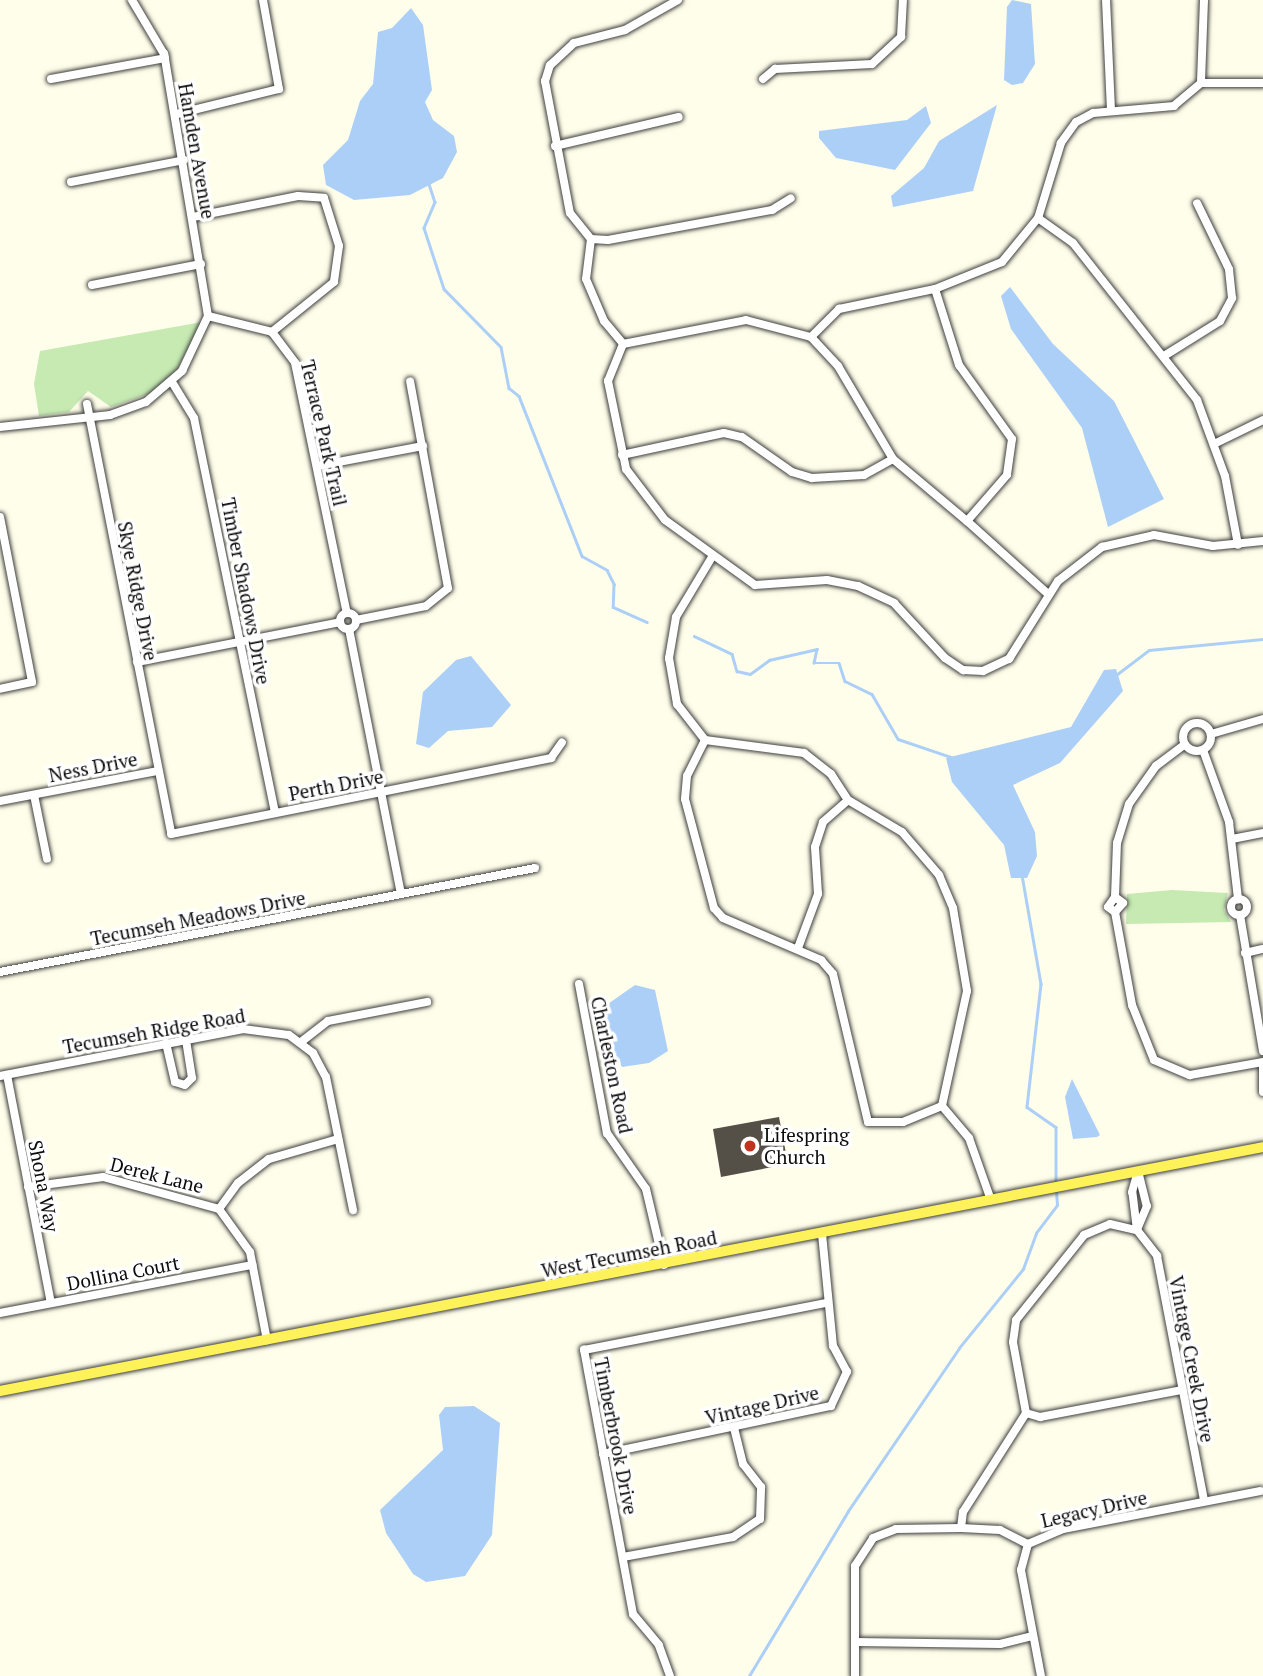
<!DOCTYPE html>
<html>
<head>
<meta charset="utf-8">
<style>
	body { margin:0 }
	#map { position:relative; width:1263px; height:1676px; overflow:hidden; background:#fffeea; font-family:"PT Serif",serif }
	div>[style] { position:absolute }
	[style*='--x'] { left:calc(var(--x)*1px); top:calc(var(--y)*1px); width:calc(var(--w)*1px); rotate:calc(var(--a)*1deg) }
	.green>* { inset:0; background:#c6eab2 }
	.water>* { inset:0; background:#accff8 }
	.stream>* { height:2.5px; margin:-1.25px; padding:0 1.25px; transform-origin:1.25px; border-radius:1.25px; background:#accff8 }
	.building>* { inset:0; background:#544f47 }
	.roads { filter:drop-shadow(0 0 2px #3e3e3e) drop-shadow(0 0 2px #3e3e3e) }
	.minor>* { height:8px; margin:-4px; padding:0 4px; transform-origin:4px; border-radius:4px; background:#fff }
	.minor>.ring { margin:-4px; padding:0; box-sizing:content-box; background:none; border:8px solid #fff; border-radius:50% }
	.major>* { height:10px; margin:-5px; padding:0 5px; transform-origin:5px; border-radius:5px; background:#fef25b }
	.dots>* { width:19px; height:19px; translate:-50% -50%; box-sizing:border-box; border:4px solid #fff; border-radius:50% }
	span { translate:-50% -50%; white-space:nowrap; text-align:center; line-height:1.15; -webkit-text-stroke:7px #fff; paint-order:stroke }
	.street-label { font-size:19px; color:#0b0b0b }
	.poi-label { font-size:19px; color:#0b0b0b }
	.left { translate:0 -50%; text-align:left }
</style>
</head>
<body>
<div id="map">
	<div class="green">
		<div style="clip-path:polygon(202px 322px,173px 377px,151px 393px,111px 407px,88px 391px,69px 412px,39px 416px,34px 384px,40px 351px)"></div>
		<div style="clip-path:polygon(1172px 890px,1228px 893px,1224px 910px,1231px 922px,1126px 924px,1127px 894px)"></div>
	</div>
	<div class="water">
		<div style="clip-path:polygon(1012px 0,1031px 4px,1035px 64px,1023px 83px,1012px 85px,1004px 80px,1007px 7px)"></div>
		<div style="clip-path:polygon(411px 8px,423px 25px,432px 90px,425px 102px,433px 120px,454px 136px,457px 152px,443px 178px,410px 195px,354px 200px,326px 185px,323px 165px,348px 140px,360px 101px,373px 84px,378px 32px,392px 28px)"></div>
		<div style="clip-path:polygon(997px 105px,973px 191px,893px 207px,891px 196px,924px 168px,939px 141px)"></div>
		<div style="clip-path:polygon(926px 106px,931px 123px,895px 170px,836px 158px,819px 138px,819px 131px,907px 120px)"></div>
		<div style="clip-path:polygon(1010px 287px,1053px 344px,1114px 401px,1164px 499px,1108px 527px,1082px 428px,1011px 329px,1001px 296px)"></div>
		<div style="clip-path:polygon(471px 656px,511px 705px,492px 727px,448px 731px,429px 748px,416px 744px,423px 692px,456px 660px)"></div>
		<div style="clip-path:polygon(1116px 669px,1123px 691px,1060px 763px,1013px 785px,1035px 832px,1037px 856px,1027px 878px,1011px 878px,1004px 845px,952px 782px,946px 758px,1071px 727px,1104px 670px)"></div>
		<div style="clip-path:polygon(635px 985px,655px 990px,668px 1051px,649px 1063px,622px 1067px,612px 1049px,605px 1006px)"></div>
		<div style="clip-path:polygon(1072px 1079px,1100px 1135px,1097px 1137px,1073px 1139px,1065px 1097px)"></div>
		<div style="clip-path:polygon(474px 1406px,500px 1423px,492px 1535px,465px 1576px,426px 1582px,413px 1574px,386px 1533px,380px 1510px,443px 1450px,439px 1415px,445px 1407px)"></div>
	</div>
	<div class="stream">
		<div style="--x:429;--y:184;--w:19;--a:72"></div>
		<div style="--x:435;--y:202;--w:28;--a:113"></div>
		<div style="--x:424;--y:228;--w:64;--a:71.8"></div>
		<div style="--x:444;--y:289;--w:81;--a:45.5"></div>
		<div style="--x:501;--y:347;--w:42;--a:79"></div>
		<div style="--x:509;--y:388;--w:13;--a:39"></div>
		<div style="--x:519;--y:396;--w:172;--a:68.5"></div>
		<div style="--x:582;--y:556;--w:29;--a:29"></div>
		<div style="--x:607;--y:570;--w:16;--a:63"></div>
		<div style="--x:614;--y:584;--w:23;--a:92"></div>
		<div style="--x:613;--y:607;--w:37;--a:24"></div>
		<div style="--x:694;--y:636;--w:42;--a:25.3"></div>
		<div style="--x:732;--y:654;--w:18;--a:74"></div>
		<div style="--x:737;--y:671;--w:13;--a:13"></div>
		<div style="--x:750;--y:674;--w:24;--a:-36"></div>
		<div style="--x:769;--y:660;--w:49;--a:-12.9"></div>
		<div style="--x:817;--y:649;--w:14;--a:102"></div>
		<div style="--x:814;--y:663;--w:25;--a:0"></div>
		<div style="--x:839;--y:663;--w:19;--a:72"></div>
		<div style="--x:845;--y:681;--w:30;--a:26"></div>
		<div style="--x:872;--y:694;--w:52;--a:60"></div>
		<div style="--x:898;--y:739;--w:56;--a:18.8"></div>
		<div style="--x:1116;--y:675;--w:41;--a:-37.1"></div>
		<div style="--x:1149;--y:650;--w:115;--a:-5.5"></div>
		<div style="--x:1022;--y:875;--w:111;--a:80.1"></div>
		<div style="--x:1041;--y:984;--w:124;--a:96.5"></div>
		<div style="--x:1027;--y:1107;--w:35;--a:35"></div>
		<div style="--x:1056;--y:1127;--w:56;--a:90"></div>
		<div style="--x:749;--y:1676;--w:192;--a:-59"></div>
		<div style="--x:848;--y:1511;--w:197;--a:-55.7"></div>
		<div style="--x:959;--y:1348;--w:102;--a:-51"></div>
		<div style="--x:1023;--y:1269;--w:38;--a:-70"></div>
		<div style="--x:1036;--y:1233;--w:35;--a:-53"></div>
		<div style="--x:1057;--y:1205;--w:15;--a:-94"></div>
	</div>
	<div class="building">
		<div style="clip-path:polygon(779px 1117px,788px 1164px,721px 1177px,713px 1129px)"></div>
	</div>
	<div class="roads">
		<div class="minor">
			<div style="--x:678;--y:0;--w:61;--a:150.5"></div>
			<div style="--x:625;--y:30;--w:53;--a:165.7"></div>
			<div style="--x:574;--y:43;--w:33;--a:137"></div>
			<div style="--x:550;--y:65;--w:17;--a:107"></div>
			<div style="--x:545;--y:81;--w:134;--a:79.3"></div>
			<div style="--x:570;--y:213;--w:33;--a:51"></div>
			<div style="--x:591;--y:239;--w:17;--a:3"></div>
			<div style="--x:608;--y:240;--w:167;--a:-10.4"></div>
			<div style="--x:772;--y:210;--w:22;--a:-32"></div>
			<div style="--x:1106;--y:0;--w:111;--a:87.4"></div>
			<div style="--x:1204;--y:0;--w:83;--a:92.1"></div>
			<div style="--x:1201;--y:83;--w:35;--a:140"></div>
			<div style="--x:1174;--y:106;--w:81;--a:175.1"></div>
			<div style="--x:1093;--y:113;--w:19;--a:152"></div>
			<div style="--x:1076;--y:122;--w:26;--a:126"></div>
			<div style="--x:1061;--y:143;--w:78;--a:107"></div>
			<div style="--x:1038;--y:218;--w:43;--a:35.5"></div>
			<div style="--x:1073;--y:243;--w:200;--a:51.7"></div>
			<div style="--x:1197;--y:400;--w:81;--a:69.8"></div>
			<div style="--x:1225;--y:476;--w:70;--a:79.3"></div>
			<div style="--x:51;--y:79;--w:116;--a:-10.4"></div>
			<div style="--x:763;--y:79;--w:16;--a:-40"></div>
			<div style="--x:775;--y:69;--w:97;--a:-3"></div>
			<div style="--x:872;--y:64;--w:40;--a:-43"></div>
			<div style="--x:901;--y:37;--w:37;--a:-87"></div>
			<div style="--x:1201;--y:83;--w:62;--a:0"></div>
			<div style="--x:177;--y:114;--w:105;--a:-13.8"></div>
			<div style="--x:279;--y:89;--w:90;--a:-100.2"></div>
			<div style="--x:555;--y:146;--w:127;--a:-13.2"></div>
			<div style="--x:71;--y:182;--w:115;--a:-11"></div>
			<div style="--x:193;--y:217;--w:107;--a:-11.3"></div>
			<div style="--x:298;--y:196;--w:26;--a:4"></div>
			<div style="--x:324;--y:198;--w:50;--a:72.6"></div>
			<div style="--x:339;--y:246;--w:36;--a:98"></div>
			<div style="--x:334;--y:282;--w:80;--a:141.1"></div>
			<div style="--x:1038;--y:218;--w:57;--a:129.3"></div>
			<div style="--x:1002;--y:262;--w:72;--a:158.1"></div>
			<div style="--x:935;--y:289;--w:80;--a:72.5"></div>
			<div style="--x:959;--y:365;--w:91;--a:54.4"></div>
			<div style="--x:1012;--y:439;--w:36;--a:98"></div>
			<div style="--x:1007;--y:475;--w:61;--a:131"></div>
			<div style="--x:967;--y:521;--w:109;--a:42"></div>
			<div style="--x:591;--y:239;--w:40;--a:97.1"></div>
			<div style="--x:586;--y:279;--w:46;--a:66.8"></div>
			<div style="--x:604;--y:321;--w:30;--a:50"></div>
			<div style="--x:623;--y:344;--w:40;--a:112"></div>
			<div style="--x:608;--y:381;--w:90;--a:78.4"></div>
			<div style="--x:626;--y:469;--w:64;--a:52.6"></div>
			<div style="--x:665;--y:520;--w:111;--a:35.8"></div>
			<div style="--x:755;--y:585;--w:72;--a:-4"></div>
			<div style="--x:827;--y:580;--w:32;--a:11"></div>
			<div style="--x:858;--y:586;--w:40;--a:25"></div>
			<div style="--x:894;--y:603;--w:75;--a:47.2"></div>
			<div style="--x:945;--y:658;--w:22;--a:34"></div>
			<div style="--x:963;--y:670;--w:20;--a:3"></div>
			<div style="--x:983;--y:671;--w:29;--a:-25"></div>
			<div style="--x:1009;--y:659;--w:92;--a:-57.9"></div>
			<div style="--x:1058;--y:581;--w:56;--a:-37.7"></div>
			<div style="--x:1102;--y:547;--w:53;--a:-13"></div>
			<div style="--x:1154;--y:535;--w:60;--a:10.6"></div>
			<div style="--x:1213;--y:546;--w:50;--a:-5.7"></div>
			<div style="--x:92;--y:285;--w:111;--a:-10.9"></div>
			<div style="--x:208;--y:316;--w:66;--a:14"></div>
			<div style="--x:272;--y:332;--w:39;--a:53"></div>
			<div style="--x:295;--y:363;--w:255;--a:78.3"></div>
			<div style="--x:811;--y:337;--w:40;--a:-45"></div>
			<div style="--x:839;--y:309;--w:98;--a:-11.8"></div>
			<div style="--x:623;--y:344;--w:125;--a:-11"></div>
			<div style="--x:746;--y:320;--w:67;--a:14.7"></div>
			<div style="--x:811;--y:337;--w:40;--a:47"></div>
			<div style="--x:838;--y:366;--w:108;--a:59.4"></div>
			<div style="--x:893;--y:459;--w:97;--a:40"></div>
			<div style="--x:1164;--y:356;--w:66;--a:-32"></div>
			<div style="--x:1220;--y:321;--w:26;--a:-62"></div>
			<div style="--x:1232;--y:298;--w:29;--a:-96"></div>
			<div style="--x:1229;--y:269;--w:73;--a:-115.9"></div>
			<div style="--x:172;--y:382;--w:42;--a:58.6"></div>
			<div style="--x:194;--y:418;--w:403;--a:78.4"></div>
			<div style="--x:87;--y:404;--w:438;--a:78.9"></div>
			<div style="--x:171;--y:834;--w:388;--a:-11.3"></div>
			<div style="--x:551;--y:758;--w:19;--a:-55"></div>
			<div style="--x:0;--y:427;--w:111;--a:-6.2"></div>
			<div style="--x:110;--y:415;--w:38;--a:-20"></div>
			<div style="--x:146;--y:402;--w:48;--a:-40.7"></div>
			<div style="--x:182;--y:371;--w:61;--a:-64.7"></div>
			<div style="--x:208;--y:316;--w:266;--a:-99.5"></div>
			<div style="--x:164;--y:54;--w:63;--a:-120.7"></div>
			<div style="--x:1214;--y:444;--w:55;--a:-26.1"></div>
			<div style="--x:622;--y:455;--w:104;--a:-12.2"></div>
			<div style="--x:724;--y:433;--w:18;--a:13"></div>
			<div style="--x:742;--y:437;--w:61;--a:35"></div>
			<div style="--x:792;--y:472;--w:21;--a:17"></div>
			<div style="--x:812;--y:478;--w:52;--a:-3.3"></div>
			<div style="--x:864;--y:475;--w:33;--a:-29"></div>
			<div style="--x:317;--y:466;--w:108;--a:-10.7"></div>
			<div style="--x:0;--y:517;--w:168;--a:79"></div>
			<div style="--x:32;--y:682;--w:33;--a:168"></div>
			<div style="--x:712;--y:557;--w:70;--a:121"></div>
			<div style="--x:676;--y:617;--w:42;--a:99.7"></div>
			<div style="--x:669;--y:658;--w:47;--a:80.1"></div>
			<div style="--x:677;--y:704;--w:46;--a:52.1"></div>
			<div style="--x:705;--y:740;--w:100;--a:7.5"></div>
			<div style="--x:804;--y:753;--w:34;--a:38"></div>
			<div style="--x:831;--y:774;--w:31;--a:57"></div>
			<div style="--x:848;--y:800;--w:63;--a:30.7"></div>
			<div style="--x:902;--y:832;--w:57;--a:49.3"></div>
			<div style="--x:939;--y:875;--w:36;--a:67"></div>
			<div style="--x:953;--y:908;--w:84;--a:80.4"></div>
			<div style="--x:967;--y:991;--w:118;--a:102.3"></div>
			<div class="ring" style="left:340px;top:613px;width:8px;height:8px"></div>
			<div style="--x:356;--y:620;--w:71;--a:-11.3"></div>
			<div style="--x:426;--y:606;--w:28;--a:-39"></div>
			<div style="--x:448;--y:588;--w:210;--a:-100.4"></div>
			<div style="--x:349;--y:629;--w:270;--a:78.9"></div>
			<div style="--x:137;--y:662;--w:207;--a:-11.1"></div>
			<div class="ring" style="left:1183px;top:723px;width:20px;height:20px"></div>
			<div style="--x:1211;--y:734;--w:54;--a:-16.1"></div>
			<div style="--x:705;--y:740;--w:40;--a:116.6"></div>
			<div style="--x:687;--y:776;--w:23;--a:95"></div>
			<div style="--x:685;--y:799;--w:113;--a:75.1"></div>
			<div style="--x:714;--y:908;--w:13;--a:48"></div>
			<div style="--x:723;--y:918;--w:107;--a:23.2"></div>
			<div style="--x:821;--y:960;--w:18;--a:49"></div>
			<div style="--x:833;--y:974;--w:152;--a:76.7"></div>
			<div style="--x:868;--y:1122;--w:35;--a:0"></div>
			<div style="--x:903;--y:1122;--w:42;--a:-22.3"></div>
			<div style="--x:1203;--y:750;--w:77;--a:70.1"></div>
			<div style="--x:1229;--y:822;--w:78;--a:83.3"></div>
			<div style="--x:34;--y:795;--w:65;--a:78.5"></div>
			<div style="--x:0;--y:801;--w:161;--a:-10.8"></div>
			<div style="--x:1232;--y:839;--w:32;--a:-11"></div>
			<div style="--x:1115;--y:897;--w:54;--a:-87.9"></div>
			<div style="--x:1117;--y:843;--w:41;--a:-72.9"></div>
			<div style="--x:1129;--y:804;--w:47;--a:-54.6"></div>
			<div style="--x:1156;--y:766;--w:36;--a:-37"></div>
			<div class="ring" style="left:1231px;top:899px;width:8px;height:8px"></div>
			<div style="--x:1115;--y:912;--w:12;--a:-48"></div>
			<div style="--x:1123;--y:903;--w:10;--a:-143"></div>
			<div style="--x:1115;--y:897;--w:12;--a:125"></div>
			<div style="--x:1108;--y:907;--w:9;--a:36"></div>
			<div style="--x:1115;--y:912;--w:95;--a:79.6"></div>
			<div style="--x:1132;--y:1005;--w:59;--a:68.2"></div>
			<div style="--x:1154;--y:1060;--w:39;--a:23"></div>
			<div style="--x:1190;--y:1075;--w:74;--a:-10.1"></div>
			<div style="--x:1240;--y:915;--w:138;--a:80.4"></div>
			<div style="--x:798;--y:948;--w:58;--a:-69.7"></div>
			<div style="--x:818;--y:894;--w:47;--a:-93.7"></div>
			<div style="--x:815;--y:847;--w:26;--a:-72"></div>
			<div style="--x:823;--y:822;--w:33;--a:-41"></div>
			<div style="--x:1245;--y:953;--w:18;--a:-13"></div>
			<div style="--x:0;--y:972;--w:545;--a:-11"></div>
			<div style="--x:579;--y:984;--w:152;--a:79.4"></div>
			<div style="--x:607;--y:1133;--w:68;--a:55.1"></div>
			<div style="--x:646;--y:1189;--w:78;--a:76.7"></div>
			<div style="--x:301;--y:1042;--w:34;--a:-38"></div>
			<div style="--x:328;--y:1021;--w:101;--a:-10.9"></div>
			<div style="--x:166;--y:1043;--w:40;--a:77"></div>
			<div style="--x:175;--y:1082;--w:10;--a:17"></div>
			<div style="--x:185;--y:1085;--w:10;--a:-45"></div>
			<div style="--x:192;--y:1078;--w:38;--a:-99"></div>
			<div style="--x:1263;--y:1066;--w:26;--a:90"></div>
			<div style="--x:7;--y:1075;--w:232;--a:79.1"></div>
			<div style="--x:0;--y:1076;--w:248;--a:-10.9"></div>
			<div style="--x:243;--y:1029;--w:46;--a:7.4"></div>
			<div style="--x:289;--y:1035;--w:30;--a:37"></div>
			<div style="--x:313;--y:1053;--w:27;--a:62"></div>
			<div style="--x:326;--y:1077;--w:136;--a:78.5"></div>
			<div style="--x:942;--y:1106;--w:42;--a:49.8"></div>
			<div style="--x:969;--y:1138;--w:66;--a:70.5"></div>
			<div style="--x:1138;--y:1171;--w:36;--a:76"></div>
			<div style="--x:1147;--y:1206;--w:26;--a:113"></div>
			<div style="--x:1137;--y:1230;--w:38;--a:-97"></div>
			<div style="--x:1132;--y:1192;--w:22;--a:-74"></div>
			<div style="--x:28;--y:1187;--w:76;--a:-7.6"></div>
			<div style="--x:103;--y:1177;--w:120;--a:15.4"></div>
			<div style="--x:219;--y:1209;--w:53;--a:54.2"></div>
			<div style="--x:250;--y:1252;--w:90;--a:79.1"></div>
			<div style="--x:219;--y:1209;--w:32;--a:-54"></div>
			<div style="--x:238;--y:1183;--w:39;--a:-38"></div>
			<div style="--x:269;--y:1159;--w:72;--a:-16.2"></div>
			<div style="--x:0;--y:1313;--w:257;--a:-10.8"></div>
			<div style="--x:1026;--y:1413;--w:15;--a:16"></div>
			<div style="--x:1040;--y:1417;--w:145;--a:-10.8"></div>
			<div style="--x:603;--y:1454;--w:233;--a:-11.9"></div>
			<div style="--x:831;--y:1406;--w:38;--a:-65"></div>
			<div style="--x:847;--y:1372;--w:30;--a:-118"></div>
			<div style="--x:833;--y:1346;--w:113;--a:-95.6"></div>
			<div style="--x:961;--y:1528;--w:16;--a:-83"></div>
			<div style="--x:963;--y:1512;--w:117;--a:-57.5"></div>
			<div style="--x:1026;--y:1413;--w:72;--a:-100.4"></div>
			<div style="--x:1013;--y:1342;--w:22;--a:-82"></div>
			<div style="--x:1016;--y:1320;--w:109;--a:-51.3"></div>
			<div style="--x:1084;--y:1235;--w:28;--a:-23"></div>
			<div style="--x:1110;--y:1224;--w:28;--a:13"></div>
			<div style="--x:1137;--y:1230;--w:33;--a:52"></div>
			<div style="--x:1157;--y:1256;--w:248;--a:79.1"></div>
			<div style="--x:623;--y:1557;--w:112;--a:-10.3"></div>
			<div style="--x:733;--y:1537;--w:32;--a:-34"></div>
			<div style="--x:760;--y:1519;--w:32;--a:-88"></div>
			<div style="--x:761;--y:1487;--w:29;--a:-128"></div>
			<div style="--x:743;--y:1464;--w:36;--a:-104"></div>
			<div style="--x:855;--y:1642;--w:145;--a:0.8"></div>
			<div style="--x:1000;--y:1644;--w:34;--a:-14"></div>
			<div style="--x:670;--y:1676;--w:33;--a:-110"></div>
			<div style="--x:659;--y:1645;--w:40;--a:-130"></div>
			<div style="--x:633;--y:1614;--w:269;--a:-100.5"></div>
			<div style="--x:584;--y:1350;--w:247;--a:-11"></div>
			<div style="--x:855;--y:1676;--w:110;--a:-90"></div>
			<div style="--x:855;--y:1566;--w:33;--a:-57"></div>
			<div style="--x:873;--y:1538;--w:25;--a:-21"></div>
			<div style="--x:896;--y:1529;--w:65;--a:-0.9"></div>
			<div style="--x:961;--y:1528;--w:39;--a:3"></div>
			<div style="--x:1000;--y:1530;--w:31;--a:27"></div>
			<div style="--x:1041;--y:1676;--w:108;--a:-100.7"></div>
			<div style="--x:1021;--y:1570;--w:27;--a:-75"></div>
			<div style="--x:1028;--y:1544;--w:38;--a:-23"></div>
			<div style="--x:1063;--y:1529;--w:201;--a:-10.9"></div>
		</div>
		<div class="major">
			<div style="--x:0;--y:1391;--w:1286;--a:-10.93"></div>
		</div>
	</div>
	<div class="dots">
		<div style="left:750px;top:1146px;background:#c0331f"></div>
	</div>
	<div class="street-label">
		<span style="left:197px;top:151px;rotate:80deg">Hamden Avenue</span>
		<span style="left:324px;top:433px;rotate:77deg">Terrace Park Trail</span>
		<span style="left:138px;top:591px;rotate:79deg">Skye Ridge Drive</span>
		<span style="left:246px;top:591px;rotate:79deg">Timber Shadows Drive</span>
		<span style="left:93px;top:767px;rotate:-11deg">Ness Drive</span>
		<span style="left:336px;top:785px;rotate:-11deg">Perth Drive</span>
		<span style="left:198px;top:918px;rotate:-11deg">Tecumseh Meadows Drive</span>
		<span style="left:154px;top:1031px;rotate:-10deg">Tecumseh Ridge Road</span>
		<span style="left:612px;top:1065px;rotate:78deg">Charleston Road</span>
		<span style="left:157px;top:1175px;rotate:14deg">Derek Lane</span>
		<span style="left:44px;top:1186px;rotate:79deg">Shona Way</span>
		<span style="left:629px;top:1254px;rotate:-11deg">West Tecumseh Road</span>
		<span style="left:123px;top:1273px;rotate:-11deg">Dollina Court</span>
		<span style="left:1192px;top:1359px;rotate:79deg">Vintage Creek Drive</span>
		<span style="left:762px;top:1405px;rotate:-13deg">Vintage Drive</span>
		<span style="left:616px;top:1436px;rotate:79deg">Timberbrook Drive</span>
		<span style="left:1094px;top:1509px;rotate:-13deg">Legacy Drive</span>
	</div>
	<div class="poi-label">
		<span class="left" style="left:764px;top:1146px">Lifespring<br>Church</span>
	</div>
</div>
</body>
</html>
